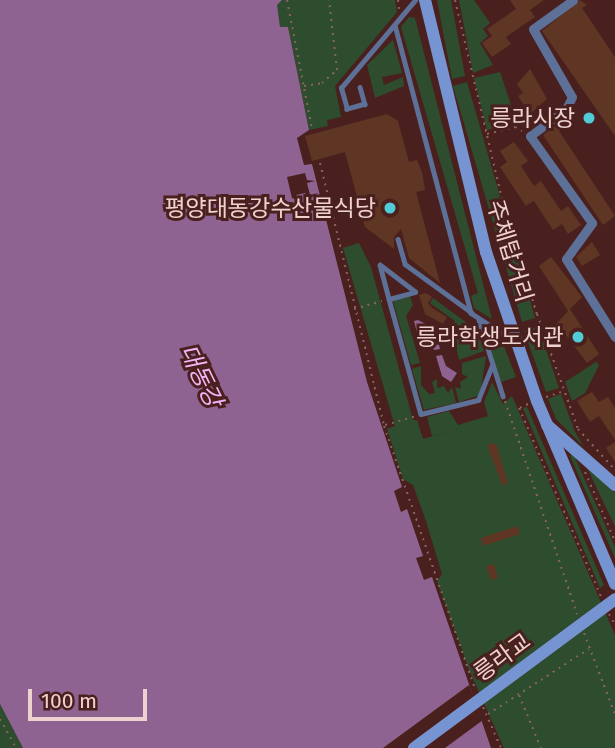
<!DOCTYPE html>
<html>
<head>
<meta charset="utf-8">
<style>
	body { margin:0 }
	#map { position:relative; width:615px; height:748px; overflow:hidden; background:#4a201e; font-family:"Fira Sans","Noto Sans KR",sans-serif }
	div>[style] { position:absolute }
	[style*='--x'] { left:calc(var(--x)*1px); top:calc(var(--y)*1px); width:calc(var(--w)*1px); rotate:calc(var(--a)*1deg) }
	.green>* { inset:0; background:#2d4d2e }
	.water>* { inset:0; background:#8e6391 }
	.pier>* { inset:0; background:#4a201e }
	.building>* { inset:0; background:#5f3624 }
	.path>* { height:2px; margin-top:-1px; transform-origin:0; background:repeating-linear-gradient(90deg,#886361 0 2px,transparent 0 7px) }
	.lane>* { height:4.5px; margin:-2.25px; padding:0 2.25px; transform-origin:2.25px; border-radius:2.25px; background:#5d7097 }
	.street>* { height:9px; margin:-4.5px; padding:0 4.5px; transform-origin:4.5px; border-radius:4.5px; background:#5d7097 }
	.secondary>* { height:12px; margin:-6px; padding:0 6px; transform-origin:6px; border-radius:6px; background:#7794d2 }
	.secondary-bridge>* { height:12px; margin:-6px; padding:0 6px; transform-origin:6px; border-radius:6px; background:#7794d2 }
	.dots>* { width:19px; height:19px; translate:-50% -50%; box-sizing:border-box; border:4px solid #4a201e; border-radius:50% }
	span { translate:-50% -50%; white-space:nowrap; text-align:center; line-height:1.15; -webkit-text-stroke:6px #4a201e; paint-order:stroke }
	.poi-label { font-size:23px; color:#eed2cf }
	.right { translate:-100% -50%; text-align:right }
	.street-label { font-size:23px; color:#eed2cf }
	.water-label { font-size:24px; color:#f3b3f7; font-style:italic }
	.scale { position:absolute; left:28px; top:689px; width:119px; height:32px; box-sizing:border-box; border:4px solid #eed2cf; border-top:0; padding-left:9px; font-size:21px; line-height:24px; white-space:nowrap; color:#eed2cf; -webkit-text-stroke:5px #4a201e; paint-order:stroke }
</style>
</head>
<body>
<div id="map">
	<div class="green">
		<div style="clip-path:polygon(282px 0,395px 0,397px 12px,335px 86px,341px 117px,327px 120px,328px 126px,309px 130px,288px 27px,280px 28px,276px 5px)"></div>
		<div style="clip-path:polygon(437px 0,451px 0,465px 76px,452px 79px)"></div>
		<div style="clip-path:polygon(459px 0,474px 0,490px 23px,483px 29px,488px 36px,480px 43px,493px 65px,473px 73px)"></div>
		<div style="clip-path:polygon(409px 17px,415px 18px,492px 319px,474px 308px,471px 296px,478px 293px,401px 27px)"></div>
		<div style="clip-path:polygon(393px 40px,402px 73px,382px 77px,384px 85px,403px 77px,404px 86px,375px 98px,367px 65px)"></div>
		<div style="clip-path:polygon(500px 72px,517px 123px,487px 130px,474px 78px)"></div>
		<div style="clip-path:polygon(467px 82px,535px 318px,522px 322px,453px 86px)"></div>
		<div style="clip-path:polygon(359px 243px,371px 267px,413px 420px,417px 420px,423px 439px,469px 425px,432px 436px,427px 417px,449px 411px,458px 425px,488px 416px,484px 402px,492px 382px,503px 404px,512px 396px,615px 635px,615px 748px,504px 748px,470px 672px,437px 581px,442px 574px,426px 521px,413px 485px,403px 479px,387px 429px,395px 426px,343px 248px)"></div>
		<div style="clip-path:polygon(410px 296px,413px 305px,406px 316px,420px 363px,411px 365px,393px 301px)"></div>
		<div style="clip-path:polygon(433px 298px,478px 331px,484px 351px,459px 360px,451px 326px,455px 321px,430px 303px)"></div>
		<div style="clip-path:polygon(538px 326px,559px 388px,546px 392px,524px 331px)"></div>
		<div style="clip-path:polygon(485px 331px,503px 344px,516px 377px,501px 382px)"></div>
		<div style="clip-path:polygon(486px 356px,480px 395px,459px 402px,455px 387px,461px 389px,460px 382px,468px 377px,462px 374px,462px 363px)"></div>
		<div style="clip-path:polygon(596px 362px,599px 365px,585px 393px,572px 401px,565px 382px)"></div>
		<div style="clip-path:polygon(421px 366px,421px 385px,429px 394px,435px 393px,432px 382px,437px 379px,437px 388px,444px 386px,448px 393px,452px 387px,456px 403px,424px 410px,412px 369px)"></div>
		<div style="clip-path:polygon(561px 394px,575px 432px,584px 447px,556px 419px,548px 399px)"></div>
		<div style="clip-path:polygon(527px 407px,604px 585px,600px 588px,523px 408px)"></div>
		<div style="clip-path:polygon(573px 453px,615px 547px,615px 558px,570px 456px)"></div>
		<div style="clip-path:polygon(586px 465px,615px 493px,615px 526px,597px 489px)"></div>
		<div style="clip-path:polygon(0 704px,23px 748px,0 748px)"></div>
	</div>
	<div class="water">
		<div style="clip-path:polygon(0 0,282px 0,277px 5px,280px 27px,288px 27px,309px 130px,297px 138px,304px 165px,312px 164px,367px 382px,402px 487px,394px 491px,401px 512px,407px 509px,423px 556px,416px 558px,424px 580px,432px 577px,491px 748px,23px 748px,0 704px)"></div>
		<div style="clip-path:polygon(418px 320px,435px 329px,440px 349px,434px 350px,429px 338px,420px 344px,414px 321px)"></div>
		<div style="clip-path:polygon(442px 355px,446px 366px,457px 373px,451px 382px,442px 376px,436px 356px)"></div>
	</div>
	<div class="pier">
		<div style="clip-path:polygon(305px 173px,307px 180px,315px 181px,307px 183px,310px 195px,318px 193px,311px 198px,313px 206px,305px 193px,296px 195px,297px 200px,292px 198px,287px 177px)"></div>
		<div style="clip-path:polygon(469px 685px,483px 720px,445px 748px,383px 748px)"></div>
	</div>
	<div class="building">
		<div style="clip-path:polygon(510px 0,544px 0,530px 10px,535px 17px,506px 37px,511px 44px,492px 57px,482px 43px,492px 36px,487px 29px,516px 9px)"></div>
		<div style="clip-path:polygon(580px 0,587px 5px,582px 8px,615px 57px,615px 136px,542px 31px)"></div>
		<div style="clip-path:polygon(530px 69px,547px 99px,530px 114px,518px 96px,523px 93px,517px 84px)"></div>
		<div style="clip-path:polygon(387px 114px,398px 121px,409px 162px,417px 160px,422px 172px,425px 190px,416px 192px,440px 283px,409px 258px,401px 229px,394px 237px,394px 249px,365px 227px,345px 152px,312px 161px,305px 136px)"></div>
		<div style="clip-path:polygon(566px 118px,570px 124px,559px 131px,615px 216px,603px 225px,543px 135px)"></div>
		<div style="clip-path:polygon(514px 142px,528px 161px,521px 166px,534px 186px,541px 181px,561px 211px,568px 206px,581px 225px,568px 234px,562px 224px,553px 230px,534px 201px,526px 206px,500px 167px,507px 162px,500px 151px)"></div>
		<div style="clip-path:polygon(592px 242px,600px 255px,582px 266px,576px 257px)"></div>
		<div style="clip-path:polygon(551px 257px,582px 297px,570px 309px,599px 354px,587px 363px,557px 323px,568px 311px,539px 266px)"></div>
		<div style="clip-path:polygon(426px 293px,432px 297px,428px 303px,432px 308px,447px 317px,443px 324px,425px 314px,419px 295px)"></div>
		<div style="clip-path:polygon(592px 392px,599px 402px,608px 397px,615px 408px,615px 440px,599px 416px,590px 422px,577px 401px)"></div>
		<div style="clip-path:polygon(615px 442px,615px 462px,606px 448px)"></div>
		<div style="clip-path:polygon(496px 443px,508px 483px,502px 485px,487px 445px)"></div>
		<div style="clip-path:polygon(518px 526px,520px 534px,483px 546px,481px 538px)"></div>
		<div style="clip-path:polygon(494px 564px,498px 578px,491px 580px,486px 566px)"></div>
	</div>
	<div class="path">
		<div style="--x:287;--y:0;--w:131;--a:79"></div>
		<div style="--x:398;--y:0;--w:9;--a:84"></div>
		<div style="--x:455;--y:0;--w:218;--a:76.7"></div>
		<div style="--x:505;--y:212;--w:107;--a:72.6"></div>
		<div style="--x:537;--y:314;--w:122;--a:70.4"></div>
		<div style="--x:578;--y:429;--w:55;--a:47.9"></div>
		<div style="--x:304;--y:86;--w:18;--a:-9"></div>
		<div style="--x:322;--y:83;--w:20;--a:-41"></div>
		<div style="--x:337;--y:70;--w:70;--a:-96.5"></div>
		<div style="--x:487;--y:134;--w:29;--a:-14"></div>
		<div style="--x:515;--y:127;--w:8;--a:30"></div>
		<div style="--x:320;--y:163;--w:271;--a:76.3"></div>
		<div style="--x:384;--y:426;--w:278;--a:70.9"></div>
		<div style="--x:354;--y:309;--w:29;--a:-16"></div>
		<div style="--x:546;--y:397;--w:19;--a:-18"></div>
		<div style="--x:505;--y:401;--w:225;--a:71.3"></div>
		<div style="--x:528;--y:404;--w:10;--a:156"></div>
		<div style="--x:519;--y:408;--w:206;--a:66.5"></div>
		<div style="--x:385;--y:425;--w:33;--a:-16"></div>
		<div style="--x:585;--y:472;--w:75;--a:66.5"></div>
		<div style="--x:609;--y:614;--w:13;--a:61"></div>
		<div style="--x:584;--y:633;--w:87;--a:69.1"></div>
		<div style="--x:519;--y:695;--w:57;--a:67.5"></div>
		<div style="--x:483;--y:707;--w:45;--a:66.3"></div>
		<div style="--x:488;--y:714;--w:120;--a:-32.8"></div>
		<div style="--x:0;--y:719;--w:33;--a:61"></div>
	</div>
	<div class="lane">
		<div style="--x:395;--y:25;--w:298;--a:75.2"></div>
		<div style="--x:471;--y:313;--w:51;--a:33.1"></div>
		<div style="--x:360;--y:87;--w:18;--a:74"></div>
		<div style="--x:365;--y:104;--w:19;--a:164"></div>
		<div style="--x:347;--y:109;--w:22;--a:-106"></div>
		<div style="--x:341;--y:88;--w:115;--a:-49.9"></div>
		<div style="--x:398;--y:239;--w:26;--a:74"></div>
		<div style="--x:405;--y:264;--w:82;--a:36"></div>
		<div style="--x:389;--y:299;--w:27;--a:-15"></div>
		<div style="--x:415;--y:292;--w:44;--a:-142.4"></div>
		<div style="--x:380;--y:265;--w:35;--a:75"></div>
		<div style="--x:389;--y:299;--w:119;--a:74.5"></div>
		<div style="--x:421;--y:414;--w:59;--a:-13.8"></div>
		<div style="--x:478;--y:400;--w:37;--a:-68"></div>
		<div style="--x:479;--y:320;--w:80;--a:72.5"></div>
	</div>
	<div class="street">
		<div style="--x:573;--y:0;--w:49;--a:144.1"></div>
		<div style="--x:533;--y:29;--w:78;--a:60.2"></div>
		<div style="--x:572;--y:97;--w:13;--a:117"></div>
		<div style="--x:566;--y:109;--w:45;--a:143.1"></div>
		<div style="--x:530;--y:136;--w:107;--a:54.5"></div>
		<div style="--x:592;--y:223;--w:44;--a:125.8"></div>
		<div style="--x:566;--y:259;--w:92;--a:57.9"></div>
	</div>
	<div class="secondary">
		<div style="--x:425;--y:0;--w:259;--a:76.4"></div>
		<div style="--x:486;--y:252;--w:157;--a:71.1"></div>
		<div style="--x:537;--y:401;--w:199;--a:66.9"></div>
		<div style="--x:547;--y:425;--w:91;--a:41.4"></div>
	</div>
	<div class="secondary-bridge">
		<div style="--x:414;--y:748;--w:250;--a:-36.5"></div>
	</div>
	<div class="dots">
		<div style="left:589px;top:118px;background:#52cbd8"></div>
		<div style="left:390px;top:208px;background:#52cbd8"></div>
		<div style="left:578px;top:337px;background:#52cbd8"></div>
	</div>
	<div class="poi-label">
		<span class="right" style="left:575px;top:118px">릉라시장</span>
		<span class="right" style="left:376px;top:208px">평양대동강수산물식당</span>
		<span class="right" style="left:564px;top:337px">릉라학생도서관</span>
	</div>
	<div class="street-label">
		<span style="left:510px;top:251px;rotate:73deg">주체탑거리</span>
		<span style="left:502px;top:657px;rotate:-36deg">릉라교</span>
	</div>
	<div class="water-label">
		<span style="left:200px;top:376px;rotate:64deg">대동강</span>
	</div>
	<div class="scale">100 m</div>
</div>
</body>
</html>
